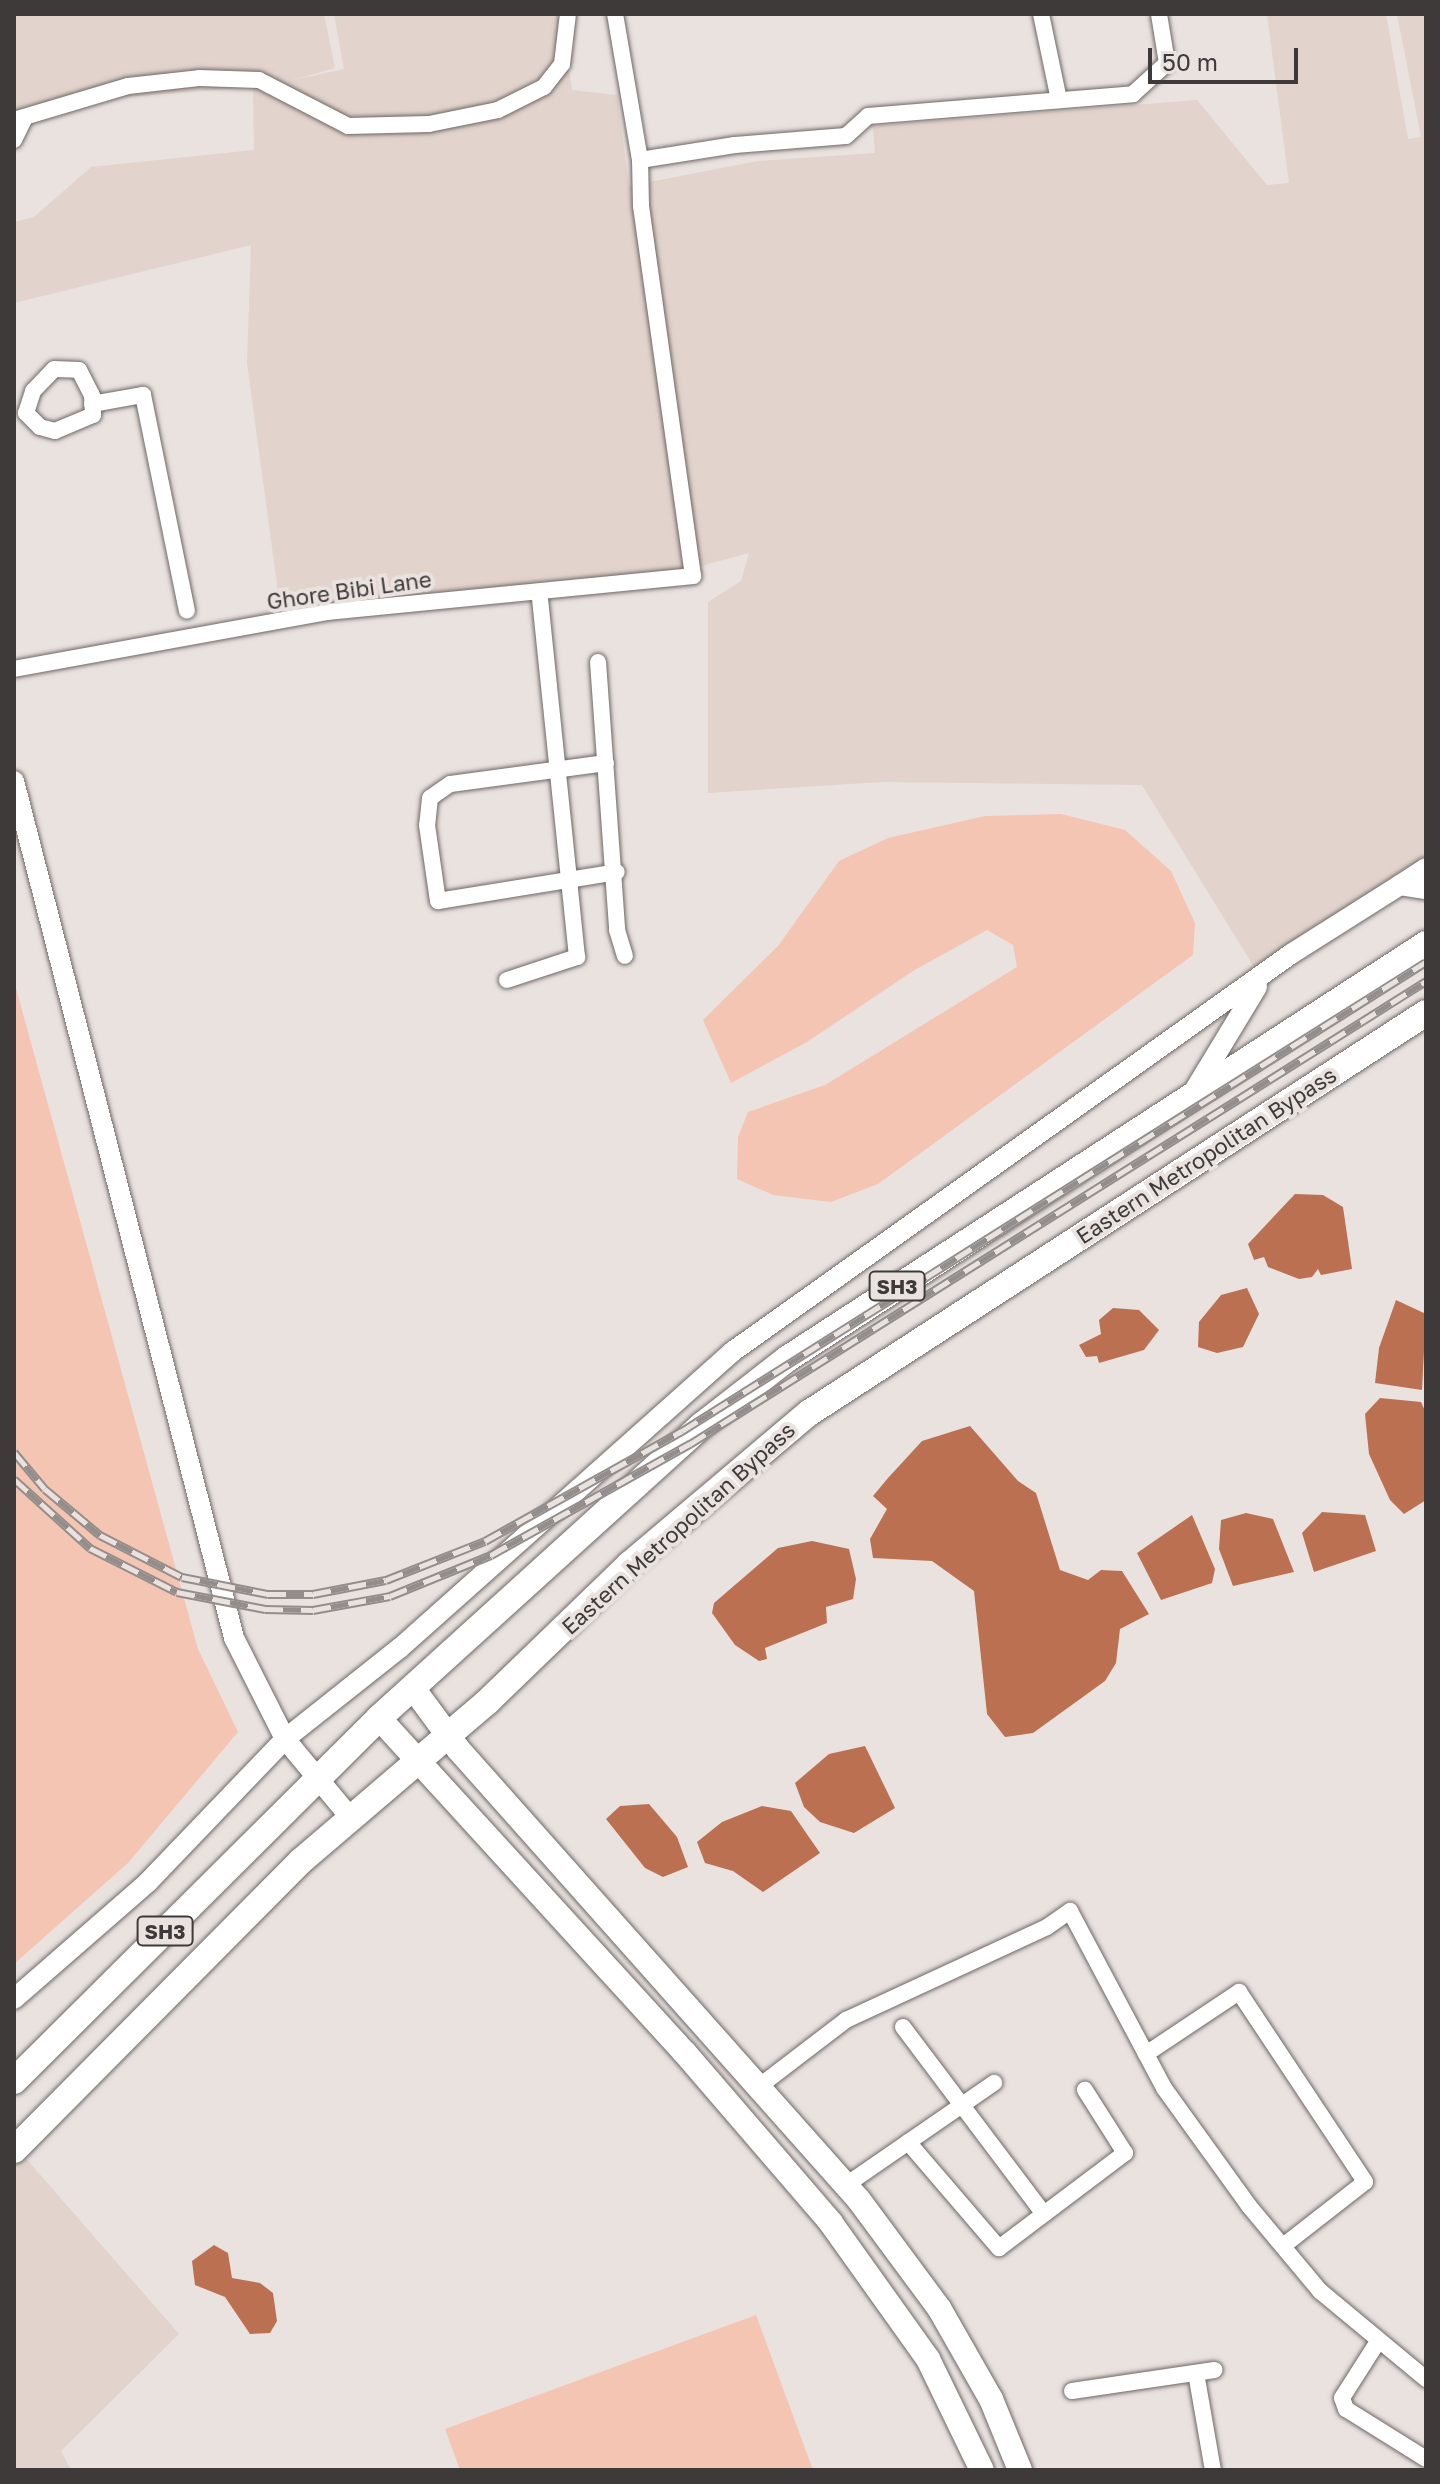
<!DOCTYPE html>
<html>
<head>
<meta charset="utf-8">
<style>
	body { margin:0 }
	#map { position:relative; width:1440px; height:2484px; overflow:hidden; background:#e9e2df; font-family:"Golos Text",sans-serif }
	div>[style] { position:absolute }
	[style*='--x'] { left:calc(var(--x)*1px); top:calc(var(--y)*1px); width:calc(var(--w)*1px); rotate:calc(var(--a)*1deg) }
	.built>* { inset:0; background:#e2d3cd }
	.green>* { inset:0; background:#f5c5b3 }
	.water>* { inset:0; background:#bc7052 }
	.roads { filter:drop-shadow(0 0 2px #6e6765) drop-shadow(0 0 2px #6e6765) }
	.minor>* { height:16px; margin:-8px; padding:0 8px; transform-origin:8px; border-radius:8px; background:#fff }
	.tertiary>* { height:20px; margin:-10px; padding:0 10px; transform-origin:10px; border-radius:10px; background:#fff }
	.secondary>* { height:24px; margin:-12px; padding:0 12px; transform-origin:12px; border-radius:12px; background:#fff }
	.primary>* { height:26px; margin:-13px; padding:0 13px; transform-origin:13px; border-radius:13px; background:#fff }
	.rail>* { height:9px; margin-top:-4.5px; transform-origin:0; background:repeating-linear-gradient(90deg,#e9e2df 0 18px,#938e8c 0 36px); box-sizing:border-box; border-block:2px solid #938e8c }
	span { translate:-50% -50%; white-space:nowrap; text-align:center; line-height:1.15; -webkit-text-stroke:8px #e9e2df; paint-order:stroke }
	.shield-label span { padding:2px 6px; background:#e9e2df; border:2px solid; border-radius:6px; -webkit-text-stroke-width:0 }
	.shield-label { font-size:20px; color:#3d3a39; font-weight:700 }
	.street-label { font-size:22px; color:#3d3a39 }
	.frame { position:absolute; inset:0; border:16px solid #3d3a39; pointer-events:none }
	.scale { position:absolute; left:1148px; top:48px; width:150px; height:36px; box-sizing:border-box; border:4px solid #3d3a39; border-top:0; padding-left:10px; font-size:24px; line-height:28px; white-space:nowrap; color:#3d3a39; -webkit-text-stroke:6px #e9e2df; paint-order:stroke }
</style>
</head>
<body>
<div id="map">
	<div class="built">
		<div style="clip-path:polygon(14px 14px,324px 14px,335px 68px,293px 80px,344px 69px,334px 14px,561px 14px,572px 90px,617px 95px,629px 186px,758px 161px,875px 153px,873px 126px,1197px 100px,1267px 185px,1289px 183px,1267px 14px,1386px 14px,1408px 139px,1421px 137px,1397px 14px,1426px 14px,1426px 856px,1254px 967px,1142px 785px,881px 782px,708px 793px,708px 602px,741px 581px,749px 553px,686px 570px,281px 614px,247px 363px,251px 245px,14px 303px,14px 222px,34px 217px,91px 167px,254px 150px,253px 87px,113px 98px,14px 124px)"></div>
		<div style="clip-path:polygon(23px 2155px,179px 2334px,61px 2451px,71px 2470px,14px 2470px,14px 2164px)"></div>
	</div>
	<div class="green">
		<div style="clip-path:polygon(1061px 814px,1125px 830px,1171px 871px,1195px 923px,1193px 955px,878px 1184px,831px 1202px,773px 1195px,737px 1179px,738px 1137px,748px 1112px,825px 1085px,1017px 967px,1013px 945px,987px 930px,913px 971px,807px 1042px,731px 1083px,703px 1020px,778px 946px,839px 861px,888px 838px,985px 816px)"></div>
		<div style="clip-path:polygon(14px 981px,198px 1649px,238px 1732px,128px 1863px,14px 1964px)"></div>
		<div style="clip-path:polygon(756px 2315px,813px 2470px,460px 2470px,445px 2429px)"></div>
	</div>
	<div class="water">
		<div style="clip-path:polygon(1295px 1194px,1323px 1195px,1343px 1207px,1352px 1269px,1321px 1275px,1318px 1269px,1312px 1277px,1299px 1279px,1268px 1267px,1264px 1257px,1254px 1260px,1248px 1244px)"></div>
		<div style="clip-path:polygon(1247px 1288px,1259px 1314px,1243px 1347px,1217px 1353px,1198px 1347px,1199px 1322px,1221px 1295px)"></div>
		<div style="clip-path:polygon(1396px 1300px,1426px 1314px,1422px 1390px,1375px 1383px,1379px 1348px)"></div>
		<div style="clip-path:polygon(1113px 1308px,1139px 1310px,1159px 1330px,1144px 1350px,1099px 1363px,1097px 1356px,1086px 1357px,1079px 1345px,1101px 1334px,1099px 1320px)"></div>
		<div style="clip-path:polygon(1380px 1398px,1421px 1402px,1426px 1413px,1426px 1500px,1404px 1514px,1390px 1500px,1369px 1454px,1365px 1414px)"></div>
		<div style="clip-path:polygon(970px 1426px,1018px 1481px,1036px 1493px,1060px 1570px,1088px 1580px,1101px 1570px,1122px 1571px,1149px 1614px,1120px 1629px,1116px 1663px,1105px 1681px,1033px 1733px,1005px 1737px,987px 1714px,974px 1591px,932px 1561px,873px 1558px,870px 1539px,887px 1509px,873px 1496px,888px 1478px,922px 1441px)"></div>
		<div style="clip-path:polygon(1322px 1512px,1365px 1515px,1376px 1551px,1314px 1572px,1302px 1533px)"></div>
		<div style="clip-path:polygon(1246px 1513px,1273px 1519px,1294px 1572px,1233px 1586px,1219px 1549px,1221px 1520px)"></div>
		<div style="clip-path:polygon(1192px 1515px,1215px 1569px,1212px 1583px,1161px 1600px,1137px 1553px)"></div>
		<div style="clip-path:polygon(812px 1541px,849px 1549px,856px 1579px,853px 1599px,826px 1607px,827px 1623px,765px 1648px,767px 1659px,759px 1661px,735px 1645px,712px 1613px,714px 1603px,778px 1548px)"></div>
		<div style="clip-path:polygon(865px 1746px,895px 1808px,854px 1833px,820px 1822px,804px 1807px,795px 1783px,829px 1754px)"></div>
		<div style="clip-path:polygon(649px 1804px,677px 1837px,688px 1867px,663px 1877px,645px 1868px,606px 1819px,620px 1806px)"></div>
		<div style="clip-path:polygon(762px 1806px,791px 1811px,820px 1853px,763px 1892px,733px 1871px,705px 1863px,697px 1842px,722px 1822px)"></div>
		<div style="clip-path:polygon(214px 2245px,228px 2253px,232px 2278px,260px 2283px,273px 2293px,277px 2321px,270px 2333px,250px 2334px,225px 2297px,195px 2285px,192px 2261px)"></div>
	</div>
	<div class="roads">
		<div class="minor">
			<div style="--x:1041;--y:14;--w:88;--a:78.2"></div>
			<div style="--x:14;--y:120;--w:119;--a:-16.6"></div>
			<div style="--x:128;--y:86;--w:71;--a:-6.4"></div>
			<div style="--x:199;--y:78;--w:60;--a:1.9"></div>
			<div style="--x:259;--y:80;--w:100;--a:27.3"></div>
			<div style="--x:348;--y:126;--w:81;--a:-1.4"></div>
			<div style="--x:429;--y:124;--w:70;--a:-11.5"></div>
			<div style="--x:498;--y:110;--w:51;--a:-26.6"></div>
			<div style="--x:544;--y:87;--w:29;--a:-52"></div>
			<div style="--x:562;--y:64;--w:50;--a:-83.2"></div>
			<div style="--x:14;--y:140;--w:25;--a:-64"></div>
			<div style="--x:640;--y:160;--w:96;--a:-9"></div>
			<div style="--x:735;--y:145;--w:111;--a:-4.6"></div>
			<div style="--x:846;--y:136;--w:30;--a:-42"></div>
			<div style="--x:868;--y:116;--w:266;--a:-4.7"></div>
			<div style="--x:1133;--y:94;--w:46;--a:-42.4"></div>
			<div style="--x:1167;--y:63;--w:50;--a:-99.3"></div>
			<div style="--x:54;--y:369;--w:25;--a:2"></div>
			<div style="--x:79;--y:370;--w:28;--a:63"></div>
			<div style="--x:92;--y:395;--w:20;--a:87"></div>
			<div style="--x:93;--y:415;--w:41;--a:157.2"></div>
			<div style="--x:55;--y:431;--w:16;--a:-165"></div>
			<div style="--x:40;--y:427;--w:20;--a:-135"></div>
			<div style="--x:26;--y:413;--w:23;--a:-72"></div>
			<div style="--x:33;--y:391;--w:30;--a:-46"></div>
			<div style="--x:92;--y:404;--w:52;--a:-10"></div>
			<div style="--x:143;--y:395;--w:220;--a:78.5"></div>
			<div style="--x:598;--y:662;--w:269;--a:85.9"></div>
			<div style="--x:617;--y:930;--w:27;--a:73"></div>
			<div style="--x:14;--y:669;--w:318;--a:-10.3"></div>
			<div style="--x:327;--y:612;--w:368;--a:-5.6"></div>
			<div style="--x:693;--y:576;--w:374;--a:-98"></div>
			<div style="--x:641;--y:206;--w:46;--a:-91.2"></div>
			<div style="--x:640;--y:160;--w:148;--a:-99.7"></div>
			<div style="--x:606;--y:763;--w:157;--a:172.3"></div>
			<div style="--x:450;--y:784;--w:24;--a:145"></div>
			<div style="--x:430;--y:798;--w:27;--a:96"></div>
			<div style="--x:427;--y:825;--w:77;--a:81.8"></div>
			<div style="--x:438;--y:901;--w:181;--a:-9.2"></div>
			<div style="--x:507;--y:980;--w:74;--a:-18.2"></div>
			<div style="--x:577;--y:957;--w:367;--a:-95.9"></div>
			<div style="--x:903;--y:2027;--w:234;--a:53"></div>
			<div style="--x:1146;--y:2054;--w:112;--a:-33.7"></div>
			<div style="--x:1239;--y:1992;--w:228;--a:56.4"></div>
			<div style="--x:1365;--y:2182;--w:104;--a:142"></div>
			<div style="--x:761;--y:2085;--w:107;--a:-37.4"></div>
			<div style="--x:846;--y:2020;--w:221;--a:-24.8"></div>
			<div style="--x:1047;--y:1927;--w:28;--a:-35"></div>
			<div style="--x:1070;--y:1911;--w:200;--a:62"></div>
			<div style="--x:1164;--y:2088;--w:145;--a:54.2"></div>
			<div style="--x:1249;--y:2206;--w:111;--a:50.1"></div>
			<div style="--x:1320;--y:2291;--w:138;--a:39.7"></div>
			<div style="--x:908;--y:2142;--w:140;--a:49.4"></div>
			<div style="--x:999;--y:2248;--w:158;--a:-37"></div>
			<div style="--x:1125;--y:2153;--w:75;--a:-122.4"></div>
			<div style="--x:846;--y:2185;--w:180;--a:-34.6"></div>
			<div style="--x:1377;--y:2343;--w:65;--a:122.5"></div>
			<div style="--x:1342;--y:2398;--w:12;--a:70"></div>
			<div style="--x:1346;--y:2409;--w:94;--a:32"></div>
			<div style="--x:1196;--y:2373;--w:98;--a:80.1"></div>
			<div style="--x:1072;--y:2391;--w:144;--a:-8.4"></div>
		</div>
		<div class="tertiary">
			<div style="--x:14;--y:781;--w:885;--a:75.6"></div>
			<div style="--x:234;--y:1638;--w:113;--a:63.2"></div>
			<div style="--x:285;--y:1739;--w:102;--a:50.2"></div>
			<div style="--x:1400;--y:885;--w:31;--a:-33"></div>
			<div style="--x:1194;--y:1091;--w:122;--a:-58.8"></div>
			<div style="--x:14;--y:1999;--w:178;--a:-41.1"></div>
			<div style="--x:148;--y:1882;--w:198;--a:-46.2"></div>
			<div style="--x:285;--y:1739;--w:147;--a:-38.4"></div>
			<div style="--x:400;--y:1648;--w:445;--a:-41.7"></div>
			<div style="--x:732;--y:1352;--w:686;--a:-35.45"></div>
			<div style="--x:1291;--y:954;--w:129;--a:-32.3"></div>
			<div style="--x:1400;--y:885;--w:26;--a:9"></div>
		</div>
		<div class="secondary">
			<div style="--x:413;--y:1688;--w:76;--a:53.6"></div>
			<div style="--x:458;--y:1749;--w:603;--a:48.36"></div>
			<div style="--x:859;--y:2200;--w:134;--a:53.5"></div>
			<div style="--x:939;--y:2308;--w:105;--a:60.3"></div>
			<div style="--x:991;--y:2399;--w:77;--a:67.8"></div>
			<div style="--x:379;--y:1718;--w:454;--a:47.6"></div>
			<div style="--x:685;--y:2053;--w:224;--a:49.3"></div>
			<div style="--x:831;--y:2223;--w:167;--a:54.5"></div>
			<div style="--x:928;--y:2359;--w:123;--a:64.1"></div>
		</div>
		<div class="primary">
			<div style="--x:14;--y:2081;--w:515;--a:-44.84"></div>
			<div style="--x:379;--y:1718;--w:435;--a:-42.2"></div>
			<div style="--x:701;--y:1426;--w:109;--a:-37.9"></div>
			<div style="--x:787;--y:1359;--w:762;--a:-33"></div>
			<div style="--x:14;--y:2150;--w:407;--a:-45.2"></div>
			<div style="--x:301;--y:1861;--w:245;--a:-40.5"></div>
			<div style="--x:487;--y:1702;--w:199;--a:-44"></div>
			<div style="--x:630;--y:1564;--w:234;--a:-40.2"></div>
			<div style="--x:809;--y:1413;--w:735;--a:-32.96"></div>
		</div>
	</div>
	<div class="rail">
		<div style="--x:14;--y:1452;--w:48;--a:50"></div>
		<div style="--x:45;--y:1489;--w:72;--a:39.9"></div>
		<div style="--x:100;--y:1535;--w:92;--a:27.1"></div>
		<div style="--x:182;--y:1577;--w:88;--a:11.2"></div>
		<div style="--x:268;--y:1594;--w:45;--a:0"></div>
		<div style="--x:313;--y:1594;--w:74;--a:-10.9"></div>
		<div style="--x:386;--y:1580;--w:106;--a:-21.5"></div>
		<div style="--x:485;--y:1541;--w:226;--a:-29.2"></div>
		<div style="--x:682;--y:1431;--w:879;--a:-32.23"></div>
		<div style="--x:14;--y:1479;--w:103;--a:42.2"></div>
		<div style="--x:90;--y:1548;--w:97;--a:26.8"></div>
		<div style="--x:177;--y:1592;--w:90;--a:10.9"></div>
		<div style="--x:265;--y:1609;--w:48;--a:1.2"></div>
		<div style="--x:313;--y:1610;--w:78;--a:-10.3"></div>
		<div style="--x:390;--y:1596;--w:109;--a:-22.1"></div>
		<div style="--x:491;--y:1555;--w:228;--a:-29.2"></div>
		<div style="--x:690;--y:1444;--w:870;--a:-32.17"></div>
	</div>
	<div class="shield-label">
		<span style="left:897px;top:1286px">SH3</span>
		<span style="left:165px;top:1931px">SH3</span>
	</div>
	<div class="street-label">
		<span style="left:349px;top:590px;rotate:-8deg">Ghore Bibi Lane</span>
		<span style="left:1206px;top:1155px;rotate:-33deg">Eastern Metropolitan Bypass</span>
		<span style="left:678px;top:1528px;rotate:-42deg">Eastern Metropolitan Bypass</span>
	</div>
	<div class="frame"></div>
	<div class="scale">50 m</div>
</div>
</body>
</html>
